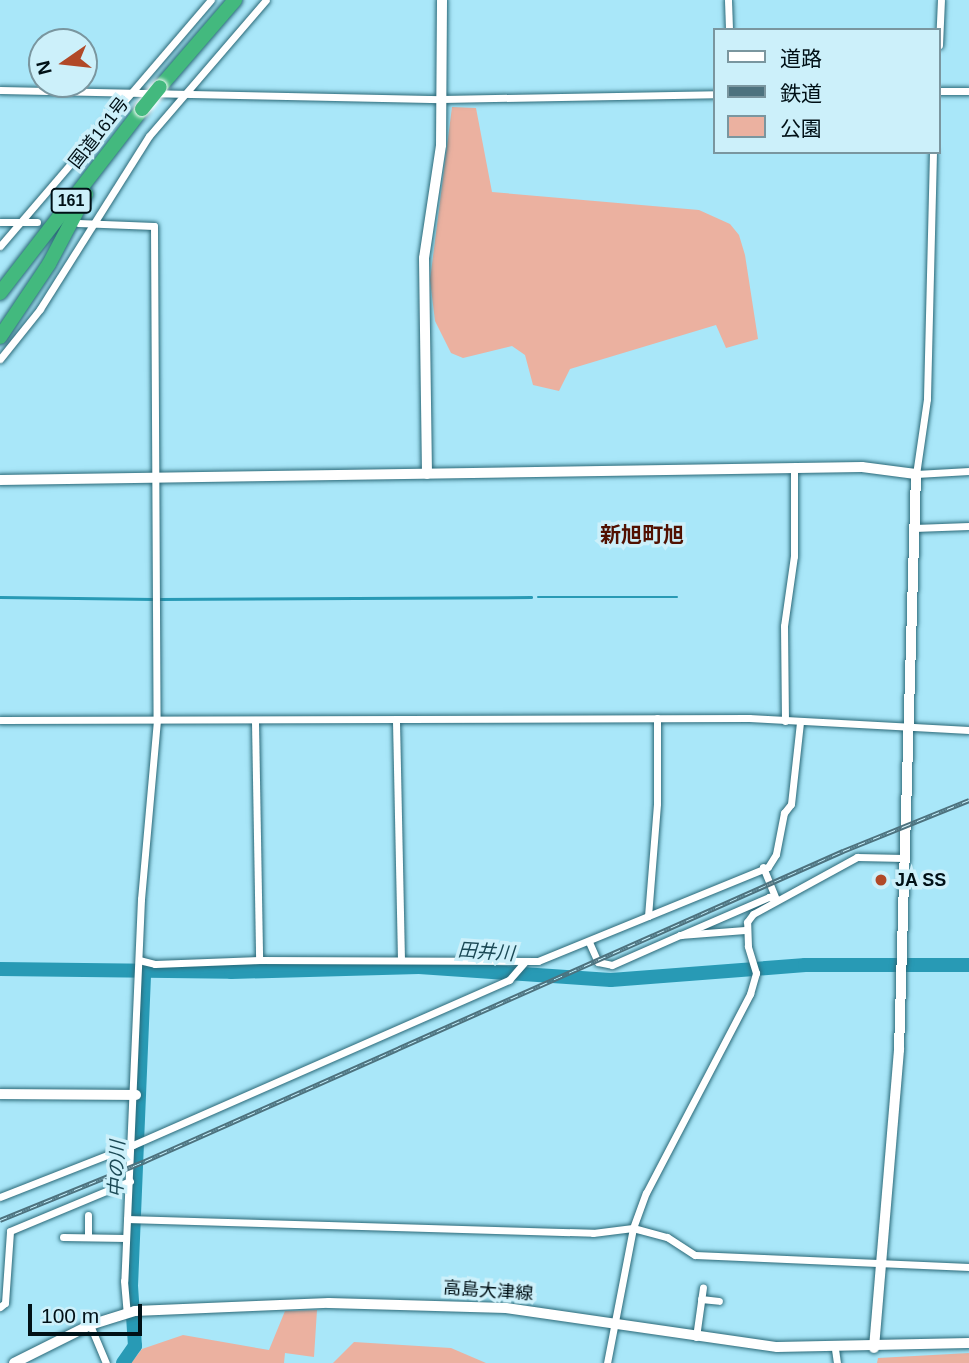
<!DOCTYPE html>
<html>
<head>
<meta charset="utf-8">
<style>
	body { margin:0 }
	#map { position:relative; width:969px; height:1363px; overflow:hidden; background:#a9e7f9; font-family:Helvetica,"Noto Sans JP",sans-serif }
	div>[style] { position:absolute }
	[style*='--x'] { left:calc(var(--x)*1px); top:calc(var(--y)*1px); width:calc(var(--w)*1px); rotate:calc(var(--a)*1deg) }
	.green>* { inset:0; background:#ebb1a0 }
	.stream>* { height:2.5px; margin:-1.25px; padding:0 1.25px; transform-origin:1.25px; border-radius:1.25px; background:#289ab5 }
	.river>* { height:14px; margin:-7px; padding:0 7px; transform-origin:7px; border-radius:7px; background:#289ab5 }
	.roads { filter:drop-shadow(0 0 2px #2a6877) drop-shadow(0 0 2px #2a6877) }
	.street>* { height:7px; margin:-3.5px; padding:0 3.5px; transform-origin:3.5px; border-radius:3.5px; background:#fff }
	.secondary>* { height:10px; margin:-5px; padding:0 5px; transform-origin:5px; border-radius:5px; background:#fff }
	.highway>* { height:14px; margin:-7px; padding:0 7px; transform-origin:7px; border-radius:7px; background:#43b97e }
	.rail>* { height:5px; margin-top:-2.5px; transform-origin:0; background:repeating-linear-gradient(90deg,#ccf0fa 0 8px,#4d727e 0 16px); box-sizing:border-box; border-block:2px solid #4d727e }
	.bridges { filter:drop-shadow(0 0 2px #fff) drop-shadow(0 0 2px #fff) }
	.highway-bridge>* { height:14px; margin:-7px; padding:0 7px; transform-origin:7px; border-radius:7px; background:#43b97e }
	.dots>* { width:19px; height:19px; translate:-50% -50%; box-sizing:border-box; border:4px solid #ccf0fa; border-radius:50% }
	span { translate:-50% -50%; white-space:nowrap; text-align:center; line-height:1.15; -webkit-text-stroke:7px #ccf0fa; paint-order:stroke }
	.shield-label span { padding:2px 5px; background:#ccf0fa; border:2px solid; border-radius:5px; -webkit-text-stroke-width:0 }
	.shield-label { font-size:16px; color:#001016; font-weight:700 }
	.street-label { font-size:18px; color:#001016 }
	.poi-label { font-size:18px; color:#001016; font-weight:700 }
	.left { translate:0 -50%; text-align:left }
	.water-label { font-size:19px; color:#1b4955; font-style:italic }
	.quarter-label { font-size:21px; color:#511000; font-weight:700 }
	.legend { position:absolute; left:713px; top:28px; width:228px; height:126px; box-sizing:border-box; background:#ccf0fa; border:2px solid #7a969f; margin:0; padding:9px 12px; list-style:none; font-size:21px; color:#001016 }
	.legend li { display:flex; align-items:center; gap:14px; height:35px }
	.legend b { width:35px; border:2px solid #7a969f }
	.north { position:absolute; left:28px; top:28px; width:70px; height:70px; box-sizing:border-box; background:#ccf0fa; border:2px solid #7a969f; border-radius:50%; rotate:256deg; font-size:19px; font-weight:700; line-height:28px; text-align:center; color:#001016 }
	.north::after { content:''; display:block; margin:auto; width:24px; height:32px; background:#b14928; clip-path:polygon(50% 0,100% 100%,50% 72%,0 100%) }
	.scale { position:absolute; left:28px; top:1304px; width:114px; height:32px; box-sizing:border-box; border:4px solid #001016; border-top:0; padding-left:9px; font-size:21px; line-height:24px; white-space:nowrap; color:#001016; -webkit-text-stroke:5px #ccf0fa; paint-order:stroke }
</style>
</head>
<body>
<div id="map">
	<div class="green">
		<div style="clip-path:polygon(452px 107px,476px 108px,492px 192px,699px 210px,730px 224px,739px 235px,745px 255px,758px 339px,726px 348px,716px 325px,570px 369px,559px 391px,533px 385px,525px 355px,512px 346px,463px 358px,451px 353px,435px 321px,430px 280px)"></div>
		<div style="clip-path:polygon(317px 1310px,314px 1357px,285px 1353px,284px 1363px,131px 1363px,142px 1349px,183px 1335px,269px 1350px,285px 1311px)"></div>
		<div style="clip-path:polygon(354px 1342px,451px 1348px,486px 1363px,333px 1363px)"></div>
		<div style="clip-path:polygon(969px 1353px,969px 1363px,877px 1363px,878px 1358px)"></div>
	</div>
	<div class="stream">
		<div style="--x:0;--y:597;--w:153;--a:0.7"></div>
		<div style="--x:538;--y:597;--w:139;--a:0"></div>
		<div style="--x:159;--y:599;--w:372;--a:-0.3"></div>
	</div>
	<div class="river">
		<div style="--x:0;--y:969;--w:231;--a:0.7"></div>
		<div style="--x:231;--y:972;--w:188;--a:-1.5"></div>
		<div style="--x:419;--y:967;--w:192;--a:3.9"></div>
		<div style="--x:611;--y:980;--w:195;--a:-4.4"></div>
		<div style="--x:805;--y:965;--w:164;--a:0"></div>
		<div style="--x:123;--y:1363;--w:21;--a:-55"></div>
		<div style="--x:135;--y:1346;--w:60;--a:-93.8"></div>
		<div style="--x:131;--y:1286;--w:313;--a:-87.6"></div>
	</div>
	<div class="roads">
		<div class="street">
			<div style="--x:728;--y:0;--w:30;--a:88"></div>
			<div style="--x:939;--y:45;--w:45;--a:-87.5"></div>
			<div style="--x:0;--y:90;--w:442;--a:1.2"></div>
			<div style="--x:442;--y:99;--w:273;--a:-1"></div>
			<div style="--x:939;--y:91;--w:30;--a:0"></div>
			<div style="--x:933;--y:152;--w:247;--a:91.4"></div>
			<div style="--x:927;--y:399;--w:76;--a:98.3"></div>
			<div style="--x:916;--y:474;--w:53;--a:-3.2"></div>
			<div style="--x:0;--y:222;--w:37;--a:0"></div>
			<div style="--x:78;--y:223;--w:76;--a:2.3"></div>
			<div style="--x:154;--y:226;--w:494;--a:89.7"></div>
			<div style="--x:157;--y:720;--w:180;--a:95.1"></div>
			<div style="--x:141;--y:899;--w:382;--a:92.5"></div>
			<div style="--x:124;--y:1281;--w:32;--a:85"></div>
			<div style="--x:0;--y:246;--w:324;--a:-49.4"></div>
			<div style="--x:0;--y:359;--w:64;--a:-51.3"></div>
			<div style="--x:40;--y:309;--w:204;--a:-57.8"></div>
			<div style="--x:149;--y:136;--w:179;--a:-49.3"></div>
			<div style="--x:914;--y:528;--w:55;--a:-2.1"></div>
			<div style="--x:0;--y:720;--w:749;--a:-0.15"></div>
			<div style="--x:749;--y:718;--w:220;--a:3.1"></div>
			<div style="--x:396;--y:721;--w:239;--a:88.8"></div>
			<div style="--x:785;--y:721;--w:95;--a:-90.6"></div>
			<div style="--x:784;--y:626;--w:71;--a:-81.9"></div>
			<div style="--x:794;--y:556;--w:89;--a:-90"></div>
			<div style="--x:255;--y:722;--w:238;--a:89"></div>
			<div style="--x:763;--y:867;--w:35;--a:68"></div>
			<div style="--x:648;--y:916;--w:113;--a:-85.4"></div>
			<div style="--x:657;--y:803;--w:85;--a:-90"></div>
			<div style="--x:681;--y:935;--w:96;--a:-23.4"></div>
			<div style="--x:769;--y:897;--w:8;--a:23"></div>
			<div style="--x:589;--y:942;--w:22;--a:66"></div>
			<div style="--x:598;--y:962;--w:14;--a:12"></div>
			<div style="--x:612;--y:965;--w:74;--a:-23.8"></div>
			<div style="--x:680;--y:935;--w:65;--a:-4.4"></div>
			<div style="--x:139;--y:960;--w:16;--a:14"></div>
			<div style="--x:155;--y:964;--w:104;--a:-2.2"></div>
			<div style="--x:259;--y:960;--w:279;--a:0.2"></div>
			<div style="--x:538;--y:961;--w:248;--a:-22.2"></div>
			<div style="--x:768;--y:867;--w:15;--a:-58"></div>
			<div style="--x:776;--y:854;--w:42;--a:-79"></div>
			<div style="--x:784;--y:813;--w:11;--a:-52"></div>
			<div style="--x:791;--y:804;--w:81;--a:-83.7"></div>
			<div style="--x:0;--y:1197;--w:143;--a:-21.4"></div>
			<div style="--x:133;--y:1145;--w:411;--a:-23.7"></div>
			<div style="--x:509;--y:980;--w:23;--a:-49"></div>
			<div style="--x:127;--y:1219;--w:466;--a:1.7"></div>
			<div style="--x:593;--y:1233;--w:40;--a:-7.1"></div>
			<div style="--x:633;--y:1228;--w:35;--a:15"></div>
			<div style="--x:667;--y:1237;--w:33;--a:33"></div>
			<div style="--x:695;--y:1255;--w:274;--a:2.5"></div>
			<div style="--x:63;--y:1237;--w:63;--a:0.9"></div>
			<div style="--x:88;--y:1237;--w:22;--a:-90"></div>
			<div style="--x:701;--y:1299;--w:18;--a:6"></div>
			<div style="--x:0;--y:1307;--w:6;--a:-39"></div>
			<div style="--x:5;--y:1303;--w:72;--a:-86"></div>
			<div style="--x:10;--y:1231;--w:130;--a:-22.6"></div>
			<div style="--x:90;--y:1325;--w:41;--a:67.2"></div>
			<div style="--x:696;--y:1337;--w:50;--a:-82"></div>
			<div style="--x:835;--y:1349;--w:14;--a:82"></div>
			<div style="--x:607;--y:1363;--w:137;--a:-79.1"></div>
			<div style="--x:633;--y:1228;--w:37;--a:-70"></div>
			<div style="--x:646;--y:1193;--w:225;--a:-62.4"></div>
			<div style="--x:750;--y:994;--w:22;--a:-74"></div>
			<div style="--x:756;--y:973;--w:28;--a:-107"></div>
			<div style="--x:748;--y:946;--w:24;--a:-92"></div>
			<div style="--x:747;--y:922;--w:10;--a:-53"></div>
			<div style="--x:753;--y:914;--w:119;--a:-28.7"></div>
			<div style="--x:857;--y:857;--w:47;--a:1.2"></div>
		</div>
		<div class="secondary">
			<div style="--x:427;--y:474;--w:216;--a:-90.8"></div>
			<div style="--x:424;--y:258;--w:114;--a:-81.4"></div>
			<div style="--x:441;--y:145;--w:145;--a:-89.6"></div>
			<div style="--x:0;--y:480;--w:862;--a:-0.86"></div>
			<div style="--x:862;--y:467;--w:54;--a:7.4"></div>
			<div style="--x:916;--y:474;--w:576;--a:91.69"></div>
			<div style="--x:899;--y:1050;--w:299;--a:94.8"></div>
			<div style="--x:0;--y:1094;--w:136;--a:0.4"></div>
			<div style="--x:14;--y:1363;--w:85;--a:-26.6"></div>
			<div style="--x:90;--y:1325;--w:47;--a:-17.3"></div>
			<div style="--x:135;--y:1311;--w:194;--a:-2.4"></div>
			<div style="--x:329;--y:1303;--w:177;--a:1.6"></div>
			<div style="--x:506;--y:1308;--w:274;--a:8.2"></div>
			<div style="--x:777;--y:1347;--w:192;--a:-1.2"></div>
		</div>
		<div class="highway">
			<div style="--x:160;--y:87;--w:115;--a:-49.2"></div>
			<div style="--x:0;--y:293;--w:232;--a:-52.3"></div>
			<div style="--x:0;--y:337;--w:88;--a:-56.1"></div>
			<div style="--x:49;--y:264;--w:79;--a:-62.1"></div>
		</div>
	</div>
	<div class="rail">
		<div style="--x:0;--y:1220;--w:157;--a:-22.1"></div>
		<div style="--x:145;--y:1161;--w:764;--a:-23.95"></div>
		<div style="--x:843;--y:851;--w:136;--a:-22"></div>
	</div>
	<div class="bridges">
		<div class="highway-bridge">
			<div style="--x:142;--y:109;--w:28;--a:-51"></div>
		</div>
	</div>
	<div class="dots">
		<div style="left:881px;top:880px;background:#b14928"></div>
	</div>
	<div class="shield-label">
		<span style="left:71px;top:201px">161</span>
	</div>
	<div class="street-label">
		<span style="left:99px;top:133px;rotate:-52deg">国道161号</span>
		<span style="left:488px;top:1291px;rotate:4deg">高島大津線</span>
	</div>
	<div class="poi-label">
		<span class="left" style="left:895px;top:880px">JA SS</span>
	</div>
	<div class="water-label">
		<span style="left:486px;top:952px;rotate:4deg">田井川</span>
		<span style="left:117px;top:1169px;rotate:-88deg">中の川</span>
	</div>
	<div class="quarter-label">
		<span style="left:642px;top:535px">新旭町旭</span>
	</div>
	<ul class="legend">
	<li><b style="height:9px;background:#fff"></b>道路</li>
	<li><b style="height:9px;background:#4d727e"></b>鉄道</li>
	<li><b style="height:19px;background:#ebb1a0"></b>公園</li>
	</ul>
	<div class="north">N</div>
	<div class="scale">100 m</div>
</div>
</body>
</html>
